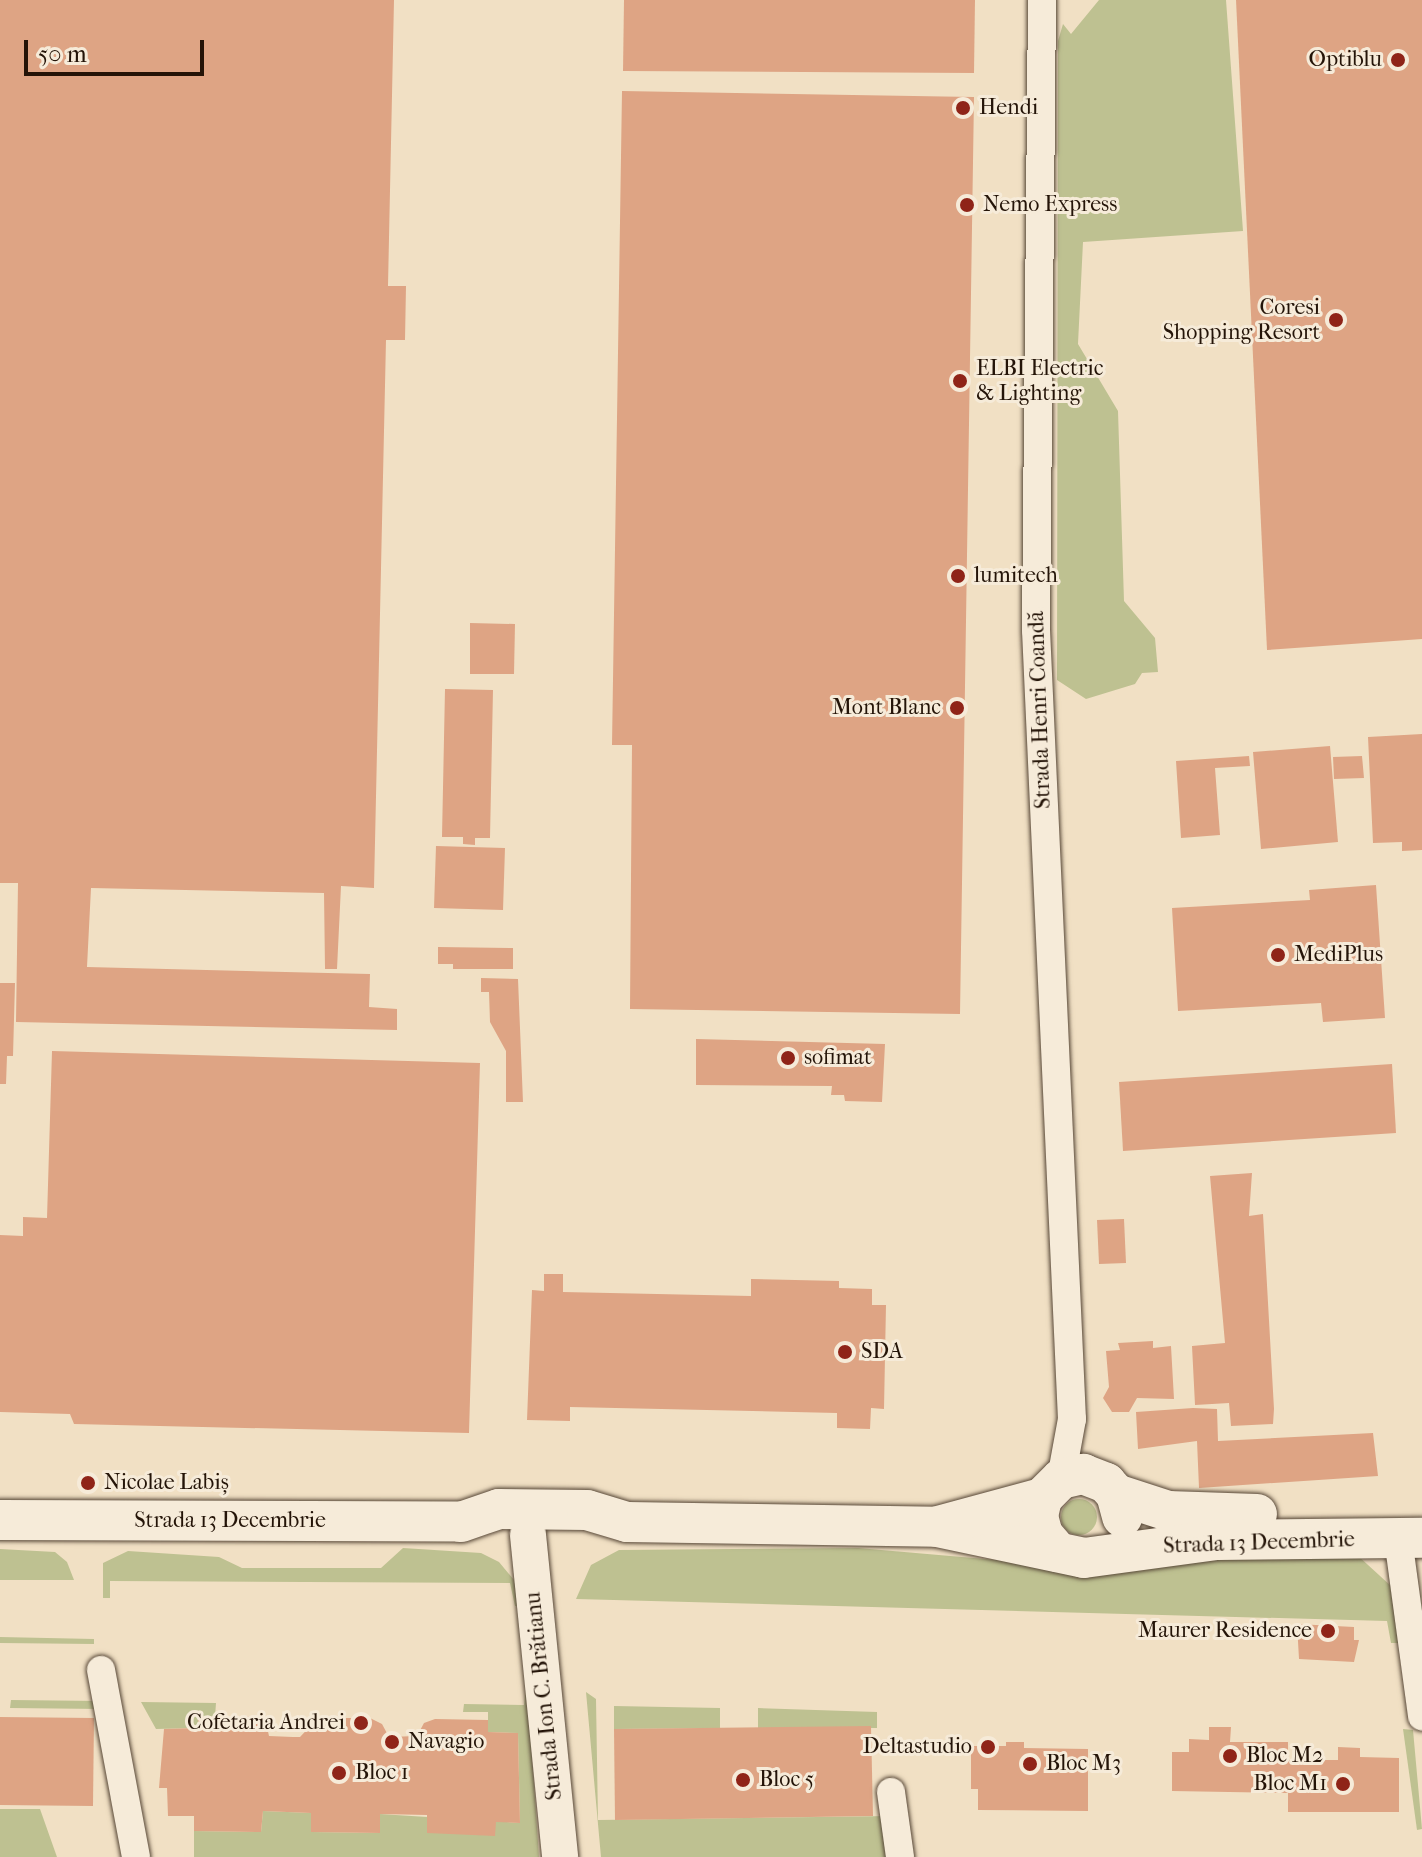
<!DOCTYPE html>
<html>
<head>
<meta charset="utf-8">
<style>
	body { margin:0 }
	#map { position:relative; width:1422px; height:1857px; overflow:hidden; background:#f1e0c4; font-family:"IM FELL French Canon",serif }
	div>[style] { position:absolute }
	[style*='--x'] { left:calc(var(--x)*1px); top:calc(var(--y)*1px); width:calc(var(--w)*1px); rotate:calc(var(--a)*1deg) }
	.green>* { inset:0; background:#bec191 }
	.round { border-radius:50% }
	.building>* { inset:0; background:#dea484 }
	.roads { filter:drop-shadow(0 0 2px #574737) drop-shadow(0 0 2px #574737) }
	.minor>* { height:28px; margin:-14px; padding:0 14px; transform-origin:14px; border-radius:14px; background:#f6ebd9 }
	.tertiary>* { height:36px; margin:-18px; padding:0 18px; transform-origin:18px; border-radius:18px; background:#f6ebd9 }
	.secondary>* { height:40px; margin:-20px; padding:0 20px; transform-origin:20px; border-radius:20px; background:#f6ebd9 }
	.dots>* { width:22px; height:22px; translate:-50% -50%; box-sizing:border-box; border:4px solid #f6ebd9; border-radius:50% }
	span { translate:-50% -50%; white-space:nowrap; text-align:center; line-height:1.15; -webkit-text-stroke:6px #f6ebd9; paint-order:stroke }
	.poi-label { font-size:22px; color:#241408 }
	.right { translate:-100% -50%; text-align:right }
	.left { translate:0 -50%; text-align:left }
	.street-label { font-size:22px; color:#241408 }
	.scale { position:absolute; left:24px; top:40px; width:180px; height:36px; box-sizing:border-box; border:4px solid #241408; border-top:0; padding-left:10px; font-size:24px; line-height:28px; white-space:nowrap; color:#241408; -webkit-text-stroke:6px #f6ebd9; paint-order:stroke }
</style>
</head>
<body>
<div id="map">
	<div class="green">
		<div style="clip-path:polygon(1099px 0,1226px 0,1243px 231px,1083px 242px,1078px 344px,1118px 411px,1124px 601px,1155px 638px,1158px 672px,1142px 673px,1135px 684px,1086px 699px,1057px 680px,1058px 41px,1063px 24px,1071px 34px)"></div>
		<div class="round" style="left:1061px;top:1499px;width:36px;height:36px"></div>
		<div style="clip-path:polygon(403px 1548px,481px 1553px,499px 1562px,514px 1580px,520px 1606px,515px 1606px,510px 1583px,110px 1581px,110px 1598px,103px 1598px,103px 1563px,128px 1551px,219px 1557px,242px 1568px,381px 1568px)"></div>
		<div style="clip-path:polygon(858px 1548px,1008px 1561px,1356px 1554px,1391px 1586px,1401px 1643px,1391px 1643px,1387px 1621px,576px 1599px,591px 1565px,619px 1550px)"></div>
		<div style="clip-path:polygon(0 1549px,55px 1552px,67px 1562px,74px 1580px,0 1580px)"></div>
		<div style="clip-path:polygon(0 1637px,94px 1639px,94px 1644px,0 1643px)"></div>
		<div style="clip-path:polygon(527px 1681px,539px 1857px,194px 1857px,194px 1831px,261px 1832px,263px 1811px,311px 1813px,312px 1832px,380px 1833px,380px 1814px,520px 1823px,518px 1733px,488px 1732px,488px 1712px,463px 1712px,464px 1704px,524px 1705px)"></div>
		<div style="clip-path:polygon(586px 1692px,596px 1699px,598px 1820px,892px 1816px,894px 1857px,601px 1857px)"></div>
		<div style="clip-path:polygon(11px 1700px,101px 1701px,101px 1709px,10px 1708px)"></div>
		<div style="clip-path:polygon(141px 1702px,216px 1703px,215px 1717px,198px 1717px,198px 1728px,156px 1729px)"></div>
		<div style="clip-path:polygon(614px 1706px,720px 1708px,720px 1728px,614px 1729px)"></div>
		<div style="clip-path:polygon(758px 1708px,877px 1712px,877px 1728px,758px 1728px)"></div>
		<div style="clip-path:polygon(1403px 1729px,1413px 1730px,1422px 1829px,1417px 1830px)"></div>
		<div style="clip-path:polygon(0 1809px,40px 1809px,57px 1857px,0 1857px)"></div>
	</div>
	<div class="building">
		<div style="clip-path:polygon(0 0,394px 0,388px 286px,406px 286px,405px 340px,386px 340px,374px 888px,341px 886px,337px 969px,325px 969px,324px 893px,91px 888px,87px 967px,370px 974px,369px 1007px,397px 1009px,397px 1030px,16px 1022px,18px 883px,0 883px)"></div>
		<div style="clip-path:polygon(624px 0,975px 0,974px 73px,623px 71px)"></div>
		<div style="clip-path:polygon(1236px 0,1422px 0,1422px 639px,1267px 650px)"></div>
		<div style="clip-path:polygon(622px 91px,974px 97px,960px 1014px,630px 1009px,632px 745px,612px 745px)"></div>
		<div style="clip-path:polygon(470px 623px,515px 624px,514px 674px,470px 674px)"></div>
		<div style="clip-path:polygon(445px 689px,493px 690px,490px 838px,475px 838px,475px 845px,463px 844px,463px 837px,442px 837px)"></div>
		<div style="clip-path:polygon(1422px 734px,1422px 850px,1402px 851px,1402px 842px,1373px 843px,1368px 737px)"></div>
		<div style="clip-path:polygon(1330px 746px,1338px 842px,1261px 849px,1253px 752px)"></div>
		<div style="clip-path:polygon(1249px 756px,1250px 766px,1215px 768px,1220px 835px,1181px 838px,1176px 761px)"></div>
		<div style="clip-path:polygon(1362px 756px,1364px 778px,1334px 779px,1333px 757px)"></div>
		<div style="clip-path:polygon(436px 846px,505px 848px,503px 910px,434px 908px)"></div>
		<div style="clip-path:polygon(1376px 885px,1385px 1018px,1323px 1022px,1321px 1003px,1178px 1011px,1172px 908px,1310px 900px,1309px 890px)"></div>
		<div style="clip-path:polygon(438px 947px,513px 948px,513px 969px,453px 969px,453px 964px,438px 964px)"></div>
		<div style="clip-path:polygon(481px 978px,518px 979px,523px 1102px,506px 1102px,506px 1051px,490px 1022px,489px 992px,481px 992px)"></div>
		<div style="clip-path:polygon(0 983px,15px 983px,13px 1056px,7px 1056px,6px 1084px,0 1084px)"></div>
		<div style="clip-path:polygon(696px 1039px,885px 1044px,882px 1102px,845px 1101px,844px 1095px,831px 1095px,832px 1086px,696px 1085px)"></div>
		<div style="clip-path:polygon(52px 1051px,480px 1063px,469px 1433px,74px 1424px,70px 1414px,0 1412px,0 1235px,23px 1236px,23px 1217px,47px 1218px)"></div>
		<div style="clip-path:polygon(1392px 1064px,1396px 1133px,1123px 1151px,1119px 1082px)"></div>
		<div style="clip-path:polygon(1252px 1173px,1249px 1216px,1263px 1214px,1274px 1409px,1273px 1424px,1231px 1426px,1229px 1403px,1195px 1405px,1192px 1346px,1225px 1343px,1210px 1176px)"></div>
		<div style="clip-path:polygon(1124px 1219px,1126px 1263px,1099px 1264px,1097px 1220px)"></div>
		<div style="clip-path:polygon(544px 1274px,563px 1274px,563px 1292px,751px 1296px,751px 1279px,839px 1281px,839px 1288px,872px 1289px,872px 1305px,886px 1305px,884px 1409px,871px 1408px,870px 1429px,837px 1428px,837px 1413px,570px 1407px,570px 1421px,527px 1420px,532px 1290px,544px 1291px)"></div>
		<div style="clip-path:polygon(1153px 1341px,1153px 1348px,1171px 1346px,1174px 1399px,1137px 1398px,1129px 1412px,1112px 1412px,1103px 1398px,1109px 1387px,1106px 1351px,1120px 1350px,1118px 1343px)"></div>
		<div style="clip-path:polygon(1193px 1408px,1217px 1409px,1218px 1441px,1373px 1433px,1378px 1476px,1199px 1488px,1197px 1441px,1138px 1449px,1136px 1412px)"></div>
		<div style="clip-path:polygon(1297px 1624px,1354px 1627px,1354px 1640px,1359px 1640px,1354px 1662px,1299px 1659px)"></div>
		<div style="clip-path:polygon(253px 1716px,267px 1727px,269px 1736px,293px 1737px,300px 1737px,318px 1718px,370px 1718px,382px 1724px,389px 1737px,417px 1736px,424px 1723px,435px 1719px,488px 1720px,488px 1732px,518px 1733px,520px 1823px,496px 1822px,495px 1836px,427px 1833px,427px 1815px,380px 1814px,380px 1833px,311px 1832px,311px 1813px,263px 1811px,261px 1832px,194px 1831px,194px 1816px,168px 1816px,167px 1788px,159px 1788px,164px 1729px,198px 1728px,198px 1717px)"></div>
		<div style="clip-path:polygon(0 1717px,94px 1718px,93px 1806px,0 1805px)"></div>
		<div style="clip-path:polygon(871px 1726px,873px 1816px,615px 1820px,614px 1729px)"></div>
		<div style="clip-path:polygon(1209px 1727px,1231px 1727px,1230px 1742px,1288px 1742px,1288px 1760px,1338px 1760px,1338px 1747px,1360px 1748px,1360px 1757px,1399px 1758px,1399px 1812px,1288px 1812px,1288px 1793px,1172px 1791px,1172px 1752px,1189px 1752px,1189px 1739px,1209px 1740px)"></div>
		<div style="clip-path:polygon(1006px 1742px,1024px 1742px,1024px 1748px,1088px 1749px,1088px 1811px,978px 1810px,978px 1789px,971px 1789px,971px 1746px,1006px 1746px)"></div>
	</div>
	<div class="roads">
		<div class="minor">
			<div style="--x:1042;--y:0;--w:630;--a:90.55"></div>
			<div style="--x:1036;--y:630;--w:790;--a:87.39"></div>
			<div style="--x:1072;--y:1419;--w:61;--a:100.4"></div>
			<div style="--x:1398;--y:1538;--w:180;--a:82.3"></div>
			<div style="--x:101;--y:1670;--w:190;--a:79.4"></div>
			<div style="--x:891;--y:1792;--w:66;--a:82.1"></div>
		</div>
		<div class="tertiary">
			<div style="--x:528;--y:1535;--w:324;--a:84.3"></div>
		</div>
		<div class="secondary">
			<div style="--x:1116;--y:1494;--w:55;--a:18.1"></div>
			<div style="--x:1168;--y:1511;--w:89;--a:1.9"></div>
			<div style="--x:0;--y:1520;--w:461;--a:0.2"></div>
			<div style="--x:461;--y:1522;--w:40;--a:-18.9"></div>
			<div style="--x:499;--y:1509;--w:88;--a:0.7"></div>
			<div style="--x:587;--y:1510;--w:42;--a:16.7"></div>
			<div style="--x:627;--y:1522;--w:310;--a:0.9"></div>
			<div style="--x:937;--y:1527;--w:150;--a:11.9"></div>
			<div style="--x:1084;--y:1558;--w:134;--a:-7.7"></div>
			<div style="--x:1217;--y:1540;--w:205;--a:-0.6"></div>
			<div style="--x:938;--y:1526;--w:108;--a:-15.1"></div>
			<div style="--x:1058;--y:1552;--w:23;--a:-131"></div>
			<div style="--x:1043;--y:1535;--w:20;--a:-105"></div>
			<div style="--x:1038;--y:1516;--w:18;--a:-77"></div>
			<div style="--x:1042;--y:1498;--w:27;--a:-45"></div>
			<div style="--x:1061;--y:1479;--w:23;--a:-13"></div>
			<div style="--x:1083;--y:1474;--w:25;--a:21"></div>
			<div style="--x:1106;--y:1483;--w:15;--a:48"></div>
			<div style="--x:1116;--y:1494;--w:24;--a:75"></div>
		</div>
	</div>
	<div class="dots">
		<div style="left:1398px;top:60px;background:#8f2418"></div>
		<div style="left:963px;top:108px;background:#8f2418"></div>
		<div style="left:967px;top:205px;background:#8f2418"></div>
		<div style="left:1336px;top:320px;background:#8f2418"></div>
		<div style="left:960px;top:381px;background:#8f2418"></div>
		<div style="left:958px;top:576px;background:#8f2418"></div>
		<div style="left:957px;top:708px;background:#8f2418"></div>
		<div style="left:1278px;top:955px;background:#8f2418"></div>
		<div style="left:788px;top:1058px;background:#8f2418"></div>
		<div style="left:845px;top:1352px;background:#8f2418"></div>
		<div style="left:88px;top:1483px;background:#8f2418"></div>
		<div style="left:1328px;top:1631px;background:#8f2418"></div>
		<div style="left:361px;top:1723px;background:#8f2418"></div>
		<div style="left:392px;top:1742px;background:#8f2418"></div>
		<div style="left:988px;top:1747px;background:#8f2418"></div>
		<div style="left:1230px;top:1756px;background:#8f2418"></div>
		<div style="left:1030px;top:1764px;background:#8f2418"></div>
		<div style="left:339px;top:1773px;background:#8f2418"></div>
		<div style="left:743px;top:1780px;background:#8f2418"></div>
		<div style="left:1343px;top:1784px;background:#8f2418"></div>
	</div>
	<div class="poi-label">
		<span class="right" style="left:1382px;top:60px">Optiblu</span>
		<span class="left" style="left:979px;top:108px">Hendi</span>
		<span class="left" style="left:983px;top:205px">Nemo Express</span>
		<span class="right" style="left:1320px;top:320px">Coresi<br>Shopping Resort</span>
		<span class="left" style="left:976px;top:381px">ELBI Electric<br>&amp; Lighting</span>
		<span class="left" style="left:974px;top:576px">lumitech</span>
		<span class="right" style="left:941px;top:708px">Mont Blanc</span>
		<span class="left" style="left:1294px;top:955px">MediPlus</span>
		<span class="left" style="left:804px;top:1058px">sofimat</span>
		<span class="left" style="left:861px;top:1352px">SDA</span>
		<span class="left" style="left:104px;top:1483px">Nicolae Labiș</span>
		<span class="right" style="left:1312px;top:1631px">Maurer Residence</span>
		<span class="right" style="left:345px;top:1723px">Cofetaria Andrei</span>
		<span class="left" style="left:408px;top:1742px">Navagio</span>
		<span class="right" style="left:972px;top:1747px">Deltastudio</span>
		<span class="left" style="left:1246px;top:1756px">Bloc M2</span>
		<span class="left" style="left:1046px;top:1764px">Bloc M3</span>
		<span class="left" style="left:355px;top:1773px">Bloc 1</span>
		<span class="left" style="left:759px;top:1780px">Bloc 5</span>
		<span class="right" style="left:1327px;top:1784px">Bloc M1</span>
	</div>
	<div class="street-label">
		<span style="left:1040px;top:710px;rotate:-92deg">Strada Henri Coandă</span>
		<span style="left:230px;top:1521px">Strada 13 Decembrie</span>
		<span style="left:1259px;top:1543px;rotate:-2deg">Strada 13 Decembrie</span>
		<span style="left:544px;top:1696px;rotate:-96deg">Strada Ion C. Brătianu</span>
	</div>
	<div class="scale">50 m</div>
</div>
</body>
</html>
